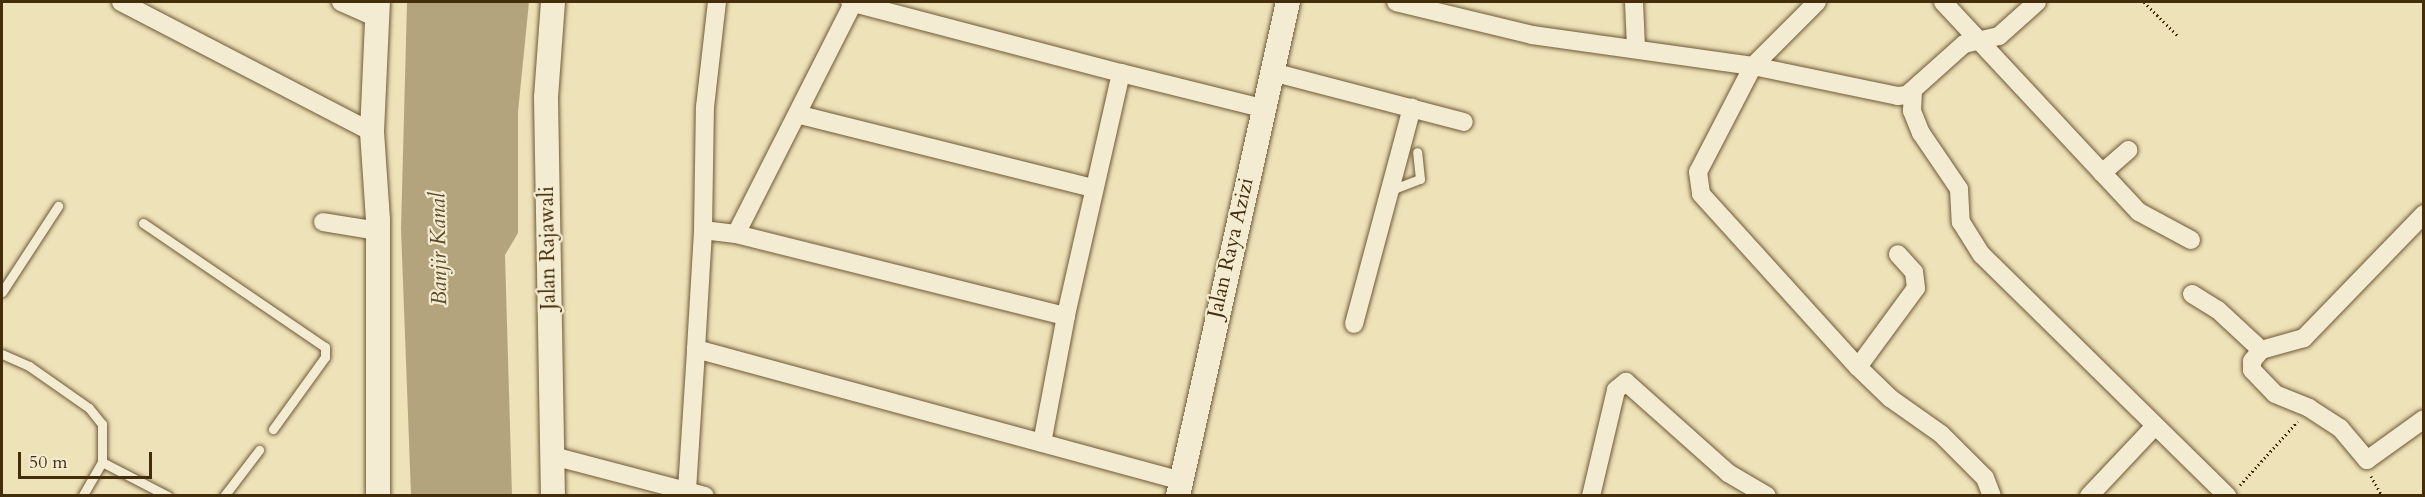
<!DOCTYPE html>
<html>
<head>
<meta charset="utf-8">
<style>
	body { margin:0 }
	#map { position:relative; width:2425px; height:497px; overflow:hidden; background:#eee2b9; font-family:Cardo,serif }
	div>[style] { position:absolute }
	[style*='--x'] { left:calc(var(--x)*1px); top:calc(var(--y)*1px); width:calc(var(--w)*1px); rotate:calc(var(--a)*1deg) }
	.water>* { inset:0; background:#b4a47e }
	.path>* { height:3px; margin-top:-1.5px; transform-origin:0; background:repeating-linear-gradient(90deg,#442d0a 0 1.5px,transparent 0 4.5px) }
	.roads { filter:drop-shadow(0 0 2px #6e5a36) drop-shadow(0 0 2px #6e5a36) }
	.lane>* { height:9px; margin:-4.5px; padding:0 4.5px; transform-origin:4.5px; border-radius:4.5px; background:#f4ecd2 }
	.street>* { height:18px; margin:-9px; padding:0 9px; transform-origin:9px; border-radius:9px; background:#f4ecd2 }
	.secondary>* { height:24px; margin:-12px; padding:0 12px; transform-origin:12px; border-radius:12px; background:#f4ecd2 }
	span { translate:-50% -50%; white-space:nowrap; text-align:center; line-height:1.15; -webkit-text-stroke:4.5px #f4ecd2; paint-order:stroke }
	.street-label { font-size:21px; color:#442d0a }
	.water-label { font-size:22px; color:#604b27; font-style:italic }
	.frame { position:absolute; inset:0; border:3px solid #442d0a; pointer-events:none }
	.scale { position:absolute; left:18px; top:452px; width:134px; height:27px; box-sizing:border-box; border:3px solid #442d0a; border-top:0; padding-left:8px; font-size:18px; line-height:21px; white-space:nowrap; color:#442d0a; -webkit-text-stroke:4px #f4ecd2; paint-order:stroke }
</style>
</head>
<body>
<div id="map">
	<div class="water">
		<div style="clip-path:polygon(407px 2px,529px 2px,518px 112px,518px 233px,505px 255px,512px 495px,411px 495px,401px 229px)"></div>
	</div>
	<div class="path">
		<div style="--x:2144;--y:2;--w:47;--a:45"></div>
		<div style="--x:2371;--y:476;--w:23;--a:61"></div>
		<div style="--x:2240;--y:485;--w:86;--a:-47.8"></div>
	</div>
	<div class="roads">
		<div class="lane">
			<div style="--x:1391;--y:190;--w:31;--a:-21"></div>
			<div style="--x:1420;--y:179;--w:27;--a:-96"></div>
			<div style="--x:143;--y:223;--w:220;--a:34.3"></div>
			<div style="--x:325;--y:347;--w:10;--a:90"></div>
			<div style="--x:325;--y:357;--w:89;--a:125.8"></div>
			<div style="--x:2;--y:292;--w:103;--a:-56.9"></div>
			<div style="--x:2;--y:354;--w:30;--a:24"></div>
			<div style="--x:29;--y:366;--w:73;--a:35"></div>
			<div style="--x:89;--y:408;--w:21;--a:51"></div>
			<div style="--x:102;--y:424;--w:38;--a:90"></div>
			<div style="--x:102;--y:462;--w:39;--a:120"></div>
			<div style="--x:102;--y:462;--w:74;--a:27.3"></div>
			<div style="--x:224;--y:496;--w:58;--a:-52.7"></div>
		</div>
		<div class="street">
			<div style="--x:121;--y:2;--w:283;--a:27.4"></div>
			<div style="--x:341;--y:2;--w:39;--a:24"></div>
			<div style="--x:850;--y:2;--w:280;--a:14.7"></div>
			<div style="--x:1121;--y:73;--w:249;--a:102.8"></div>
			<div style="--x:1396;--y:2;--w:140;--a:13.6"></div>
			<div style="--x:1532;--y:35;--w:223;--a:8"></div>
			<div style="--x:1753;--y:66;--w:148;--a:11.7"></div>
			<div style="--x:1898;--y:96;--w:9;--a:-6"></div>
			<div style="--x:1907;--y:95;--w:76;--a:-41.8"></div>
			<div style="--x:1964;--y:44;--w:36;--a:-13"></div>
			<div style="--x:1999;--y:36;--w:51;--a:-41.8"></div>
			<div style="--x:1634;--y:2;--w:46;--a:87.5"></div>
			<div style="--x:1817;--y:2;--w:91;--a:135"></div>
			<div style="--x:1753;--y:66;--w:119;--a:117.4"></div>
			<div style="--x:1698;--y:172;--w:22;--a:82"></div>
			<div style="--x:1701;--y:194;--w:234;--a:47.8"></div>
			<div style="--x:1858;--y:367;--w:45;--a:44.1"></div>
			<div style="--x:1890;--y:398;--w:62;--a:35.2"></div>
			<div style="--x:1941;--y:434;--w:62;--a:45"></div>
			<div style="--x:1985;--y:478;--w:19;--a:69"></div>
			<div style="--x:1943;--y:2;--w:287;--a:47"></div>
			<div style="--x:2139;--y:212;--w:59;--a:28.3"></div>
			<div style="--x:1272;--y:72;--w:198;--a:14.6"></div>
			<div style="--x:1121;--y:73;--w:144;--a:14"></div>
			<div style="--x:1913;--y:91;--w:20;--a:93"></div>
			<div style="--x:1912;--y:111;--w:24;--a:68"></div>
			<div style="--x:1921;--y:133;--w:68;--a:55.8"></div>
			<div style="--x:1959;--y:189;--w:33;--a:87"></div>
			<div style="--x:1961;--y:222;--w:39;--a:58"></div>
			<div style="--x:1982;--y:255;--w:344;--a:44.5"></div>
			<div style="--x:800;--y:115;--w:302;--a:14"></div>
			<div style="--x:2102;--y:173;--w:35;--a:-41"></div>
			<div style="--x:2424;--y:214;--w:173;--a:134.1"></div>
			<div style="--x:2304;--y:338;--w:45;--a:164.4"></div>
			<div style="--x:2261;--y:350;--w:14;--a:129"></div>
			<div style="--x:2252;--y:361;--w:9;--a:90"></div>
			<div style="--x:2252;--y:370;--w:33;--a:46"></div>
			<div style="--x:2275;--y:394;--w:37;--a:22"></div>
			<div style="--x:2309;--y:408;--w:37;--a:33"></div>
			<div style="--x:2340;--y:428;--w:42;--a:49.8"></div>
			<div style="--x:2367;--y:460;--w:70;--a:-35.7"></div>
			<div style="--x:323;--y:222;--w:56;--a:9.3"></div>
			<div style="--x:703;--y:230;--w:123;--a:-89.1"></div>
			<div style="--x:705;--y:107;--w:106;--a:-83.5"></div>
			<div style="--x:736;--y:234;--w:259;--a:-63.1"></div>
			<div style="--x:2192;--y:294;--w:31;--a:32"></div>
			<div style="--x:2218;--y:310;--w:59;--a:42.9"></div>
			<div style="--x:1354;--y:324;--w:224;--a:-75"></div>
			<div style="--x:696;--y:349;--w:119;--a:-86.6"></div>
			<div style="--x:703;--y:230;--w:33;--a:7"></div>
			<div style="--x:736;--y:234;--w:340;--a:14"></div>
			<div style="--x:1066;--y:316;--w:129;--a:100.7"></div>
			<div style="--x:1858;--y:367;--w:98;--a:-53.7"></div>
			<div style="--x:1916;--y:288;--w:16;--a:-97"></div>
			<div style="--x:1914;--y:272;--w:24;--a:-132"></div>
			<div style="--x:553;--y:456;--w:157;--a:14.7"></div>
			<div style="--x:687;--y:490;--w:141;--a:-86.3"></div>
			<div style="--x:696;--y:349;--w:504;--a:15.2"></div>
			<div style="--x:1591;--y:496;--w:109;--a:-76.7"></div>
			<div style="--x:1616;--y:390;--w:13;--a:-39"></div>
			<div style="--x:1626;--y:382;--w:137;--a:41.7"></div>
			<div style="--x:1728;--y:473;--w:45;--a:30.5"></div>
			<div style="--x:2089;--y:496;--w:96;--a:-46.7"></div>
		</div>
		<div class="secondary">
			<div style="--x:553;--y:2;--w:96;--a:94.2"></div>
			<div style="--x:546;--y:98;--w:398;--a:89"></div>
			<div style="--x:378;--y:496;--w:276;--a:-90"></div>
			<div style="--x:378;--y:220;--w:88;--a:-93.9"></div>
			<div style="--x:372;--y:132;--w:130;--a:-87.4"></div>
			<div style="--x:1178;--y:496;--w:506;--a:-77.45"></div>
		</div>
	</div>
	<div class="street-label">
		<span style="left:548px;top:248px;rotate:-91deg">Jalan Rajawali</span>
		<span style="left:1231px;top:248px;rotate:-77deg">Jalan Raya Azizi</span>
	</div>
	<div class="water-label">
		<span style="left:439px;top:249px;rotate:-91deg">Banjir Kanal</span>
	</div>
	<div class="frame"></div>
	<div class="scale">50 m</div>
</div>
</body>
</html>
